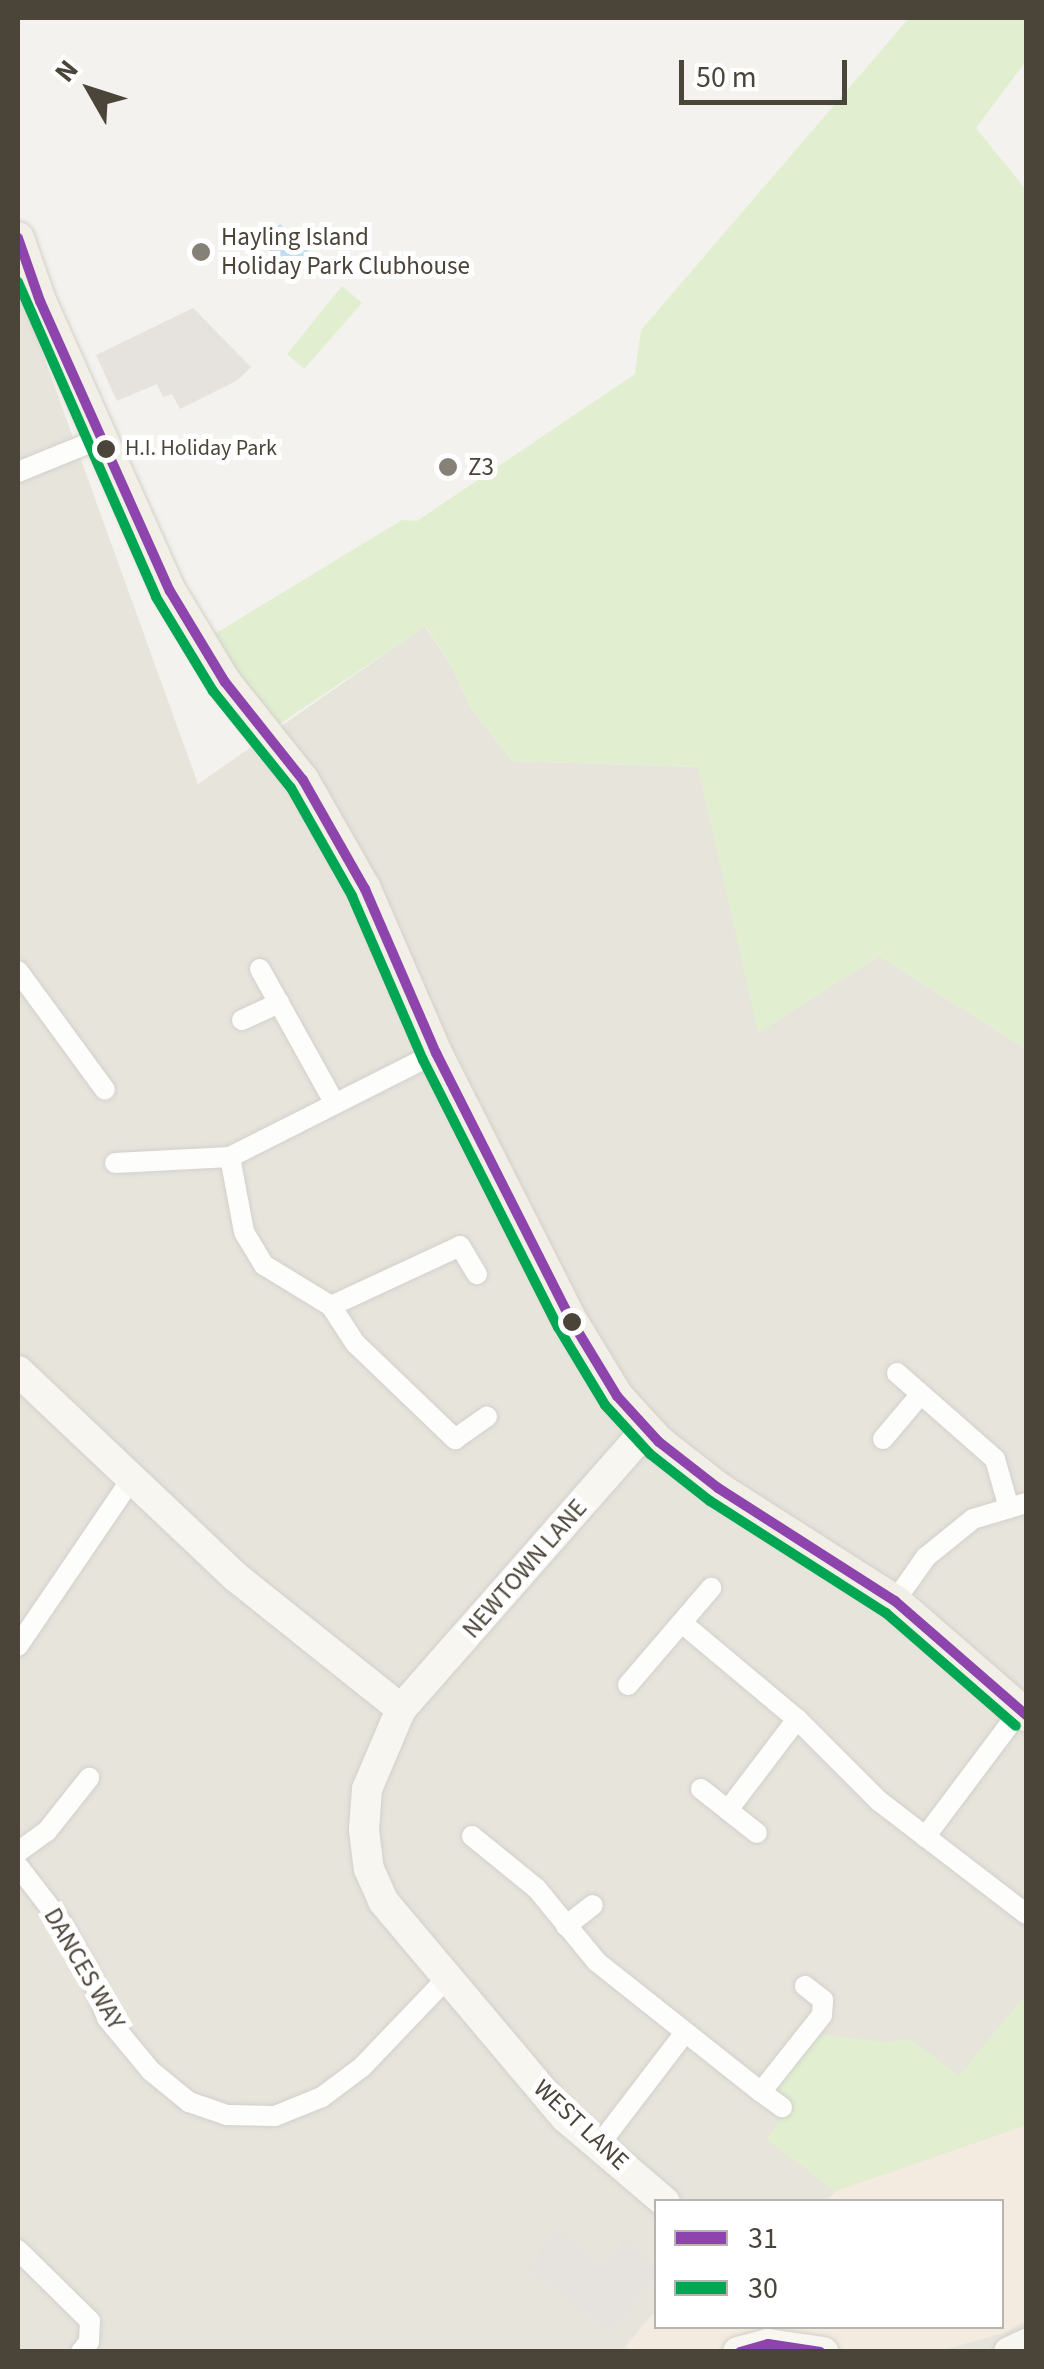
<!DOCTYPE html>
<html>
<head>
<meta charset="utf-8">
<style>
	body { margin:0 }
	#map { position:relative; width:1044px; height:2369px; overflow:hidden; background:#f4f2ee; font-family:"Source Sans 3",sans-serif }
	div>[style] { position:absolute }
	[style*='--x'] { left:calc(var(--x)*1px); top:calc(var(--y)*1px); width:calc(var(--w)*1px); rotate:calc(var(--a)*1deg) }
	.residential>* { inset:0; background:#e7e4dc }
	.commercial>* { inset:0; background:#f3ebdf }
	.green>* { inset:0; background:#e1eecf }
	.parking>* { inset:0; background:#e6e3df }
	.water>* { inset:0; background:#c0ddf1 }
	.roads { filter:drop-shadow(0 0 2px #d2d0cb) drop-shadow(0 0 2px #d2d0cb) }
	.street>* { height:20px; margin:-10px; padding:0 10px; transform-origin:10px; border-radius:10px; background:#fdfdfc }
	.secondary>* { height:30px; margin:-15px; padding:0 15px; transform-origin:15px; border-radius:15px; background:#f7f6f1 }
	.primary>* { height:32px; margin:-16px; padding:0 16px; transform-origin:16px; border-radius:16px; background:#f2efe6 }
	.bus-1>* { height:10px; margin:-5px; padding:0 5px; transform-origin:5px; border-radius:5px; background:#8e44ad }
	.bus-2>* { height:10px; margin:-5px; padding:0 5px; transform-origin:5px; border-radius:5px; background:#00a651 }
	.dots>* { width:28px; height:28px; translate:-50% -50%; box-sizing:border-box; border:5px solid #fff; border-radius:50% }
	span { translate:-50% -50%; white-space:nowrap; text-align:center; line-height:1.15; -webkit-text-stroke:10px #fff; paint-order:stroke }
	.bus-label { font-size:22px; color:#4b4439 }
	.left { translate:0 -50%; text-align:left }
	.poi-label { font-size:25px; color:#4b4439 }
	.street-label { font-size:25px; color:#4b4439 }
	.frame { position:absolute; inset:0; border:20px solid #4b4439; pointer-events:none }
	.legend { position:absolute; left:654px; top:2199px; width:350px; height:130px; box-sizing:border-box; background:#fff; border:2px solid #b7b4b0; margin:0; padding:12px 18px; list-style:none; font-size:30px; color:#4b4439 }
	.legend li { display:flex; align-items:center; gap:20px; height:50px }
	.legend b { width:50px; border:2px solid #b7b4b0 }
	.north { position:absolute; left:40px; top:40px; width:100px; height:100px; -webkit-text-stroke:8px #fff; paint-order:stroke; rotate:309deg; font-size:28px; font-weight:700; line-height:40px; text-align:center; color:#4b4439 }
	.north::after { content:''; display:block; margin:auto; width:35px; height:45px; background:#4b4439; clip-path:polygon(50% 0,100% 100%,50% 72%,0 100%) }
	.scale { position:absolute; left:679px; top:60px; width:168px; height:45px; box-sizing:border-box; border:5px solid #4b4439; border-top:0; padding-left:12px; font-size:30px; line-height:35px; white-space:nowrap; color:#4b4439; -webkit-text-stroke:8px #fff; paint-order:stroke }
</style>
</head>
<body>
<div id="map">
	<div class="residential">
		<div style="clip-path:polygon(evenodd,18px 285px,198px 784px,425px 626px,452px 667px,470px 707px,512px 761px,698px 767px,759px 1032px,879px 956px,1026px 1049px,1026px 2351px,18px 2351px,18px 285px,656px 2202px,1002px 2202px,1002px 2326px,656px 2326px,656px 2202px)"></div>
	</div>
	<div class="commercial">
		<div style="clip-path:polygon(1026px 2125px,1026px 2321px,1004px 2333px,939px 2351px,632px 2352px,625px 2347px,656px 2310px,656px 2326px,1002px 2326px,1002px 2202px,827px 2201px,835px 2191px)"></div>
	</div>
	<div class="green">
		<div style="clip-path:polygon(909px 18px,1026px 18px,1026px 61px,976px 128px,1026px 190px,1026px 1049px,879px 956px,758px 1033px,698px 767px,512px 761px,470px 707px,452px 667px,426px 626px,278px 725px,208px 638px,402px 520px,417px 521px,635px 374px,641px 330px)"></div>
		<div style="clip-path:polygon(342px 286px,362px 303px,304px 369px,287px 354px)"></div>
		<div style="clip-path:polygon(1026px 1994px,1026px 2125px,835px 2191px,766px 2139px,790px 2108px,775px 2090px,819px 2034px,882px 2042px,910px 2039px,959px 2076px)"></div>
	</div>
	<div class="parking">
		<div style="clip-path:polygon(193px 308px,251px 367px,238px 380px,180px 409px,172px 394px,163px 397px,157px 384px,117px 401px,96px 355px)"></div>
		<div style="clip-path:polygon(555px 2229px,603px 2266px,624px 2239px,656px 2265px,656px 2276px,608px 2332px,529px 2267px)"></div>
	</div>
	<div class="water">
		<div style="clip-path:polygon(280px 224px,315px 258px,297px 277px,262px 243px)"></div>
	</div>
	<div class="roads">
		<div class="street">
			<div style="--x:18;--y:472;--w:93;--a:-22.1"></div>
			<div style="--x:260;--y:969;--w:152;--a:60.9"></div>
			<div style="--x:18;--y:971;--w:147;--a:53.8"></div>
			<div style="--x:242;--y:1020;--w:41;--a:-24.7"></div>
			<div style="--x:230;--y:1157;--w:76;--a:79.4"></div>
			<div style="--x:244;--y:1232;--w:39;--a:59"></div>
			<div style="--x:264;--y:1265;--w:79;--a:31.5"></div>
			<div style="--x:331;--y:1306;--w:44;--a:57"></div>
			<div style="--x:355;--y:1343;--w:139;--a:43.8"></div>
			<div style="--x:455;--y:1439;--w:39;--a:-35"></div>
			<div style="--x:115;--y:1163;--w:115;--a:-3"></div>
			<div style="--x:230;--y:1157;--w:231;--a:-26.8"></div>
			<div style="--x:331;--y:1306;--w:142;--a:-24.9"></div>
			<div style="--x:460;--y:1246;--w:33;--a:59"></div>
			<div style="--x:897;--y:1373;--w:130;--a:41.3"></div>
			<div style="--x:995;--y:1459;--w:51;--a:74.1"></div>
			<div style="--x:883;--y:1439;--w:57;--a:-49.9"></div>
			<div style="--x:895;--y:1601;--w:54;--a:-54.8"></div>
			<div style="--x:926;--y:1557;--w:60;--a:-39"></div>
			<div style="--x:973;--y:1519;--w:55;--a:-16.8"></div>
			<div style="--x:682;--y:1623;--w:150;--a:39.9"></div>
			<div style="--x:797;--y:1719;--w:116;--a:45"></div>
			<div style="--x:879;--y:1801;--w:185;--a:37.5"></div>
			<div style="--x:18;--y:1646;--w:199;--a:-55.8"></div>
			<div style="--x:628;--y:1685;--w:128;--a:-49.4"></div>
			<div style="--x:701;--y:1789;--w:71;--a:38.2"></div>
			<div style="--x:728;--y:1810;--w:114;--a:-52.8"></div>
			<div style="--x:472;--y:1836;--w:84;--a:39.2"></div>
			<div style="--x:537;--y:1889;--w:94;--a:50.6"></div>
			<div style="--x:597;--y:1962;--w:209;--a:38.4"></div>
			<div style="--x:761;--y:2092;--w:98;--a:-51.6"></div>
			<div style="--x:822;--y:2015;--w:15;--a:-86"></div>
			<div style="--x:823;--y:2000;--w:23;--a:-142"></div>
			<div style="--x:925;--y:1837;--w:160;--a:-53.1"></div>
			<div style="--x:18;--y:1852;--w:36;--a:-36"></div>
			<div style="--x:47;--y:1831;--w:68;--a:-51.6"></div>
			<div style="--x:18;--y:1866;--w:67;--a:52.3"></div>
			<div style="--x:59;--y:1919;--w:68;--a:60.8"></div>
			<div style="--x:92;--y:1978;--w:43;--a:69.4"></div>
			<div style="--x:107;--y:2018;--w:69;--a:50.3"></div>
			<div style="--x:151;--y:2071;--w:49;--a:39.2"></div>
			<div style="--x:189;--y:2102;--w:40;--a:18.9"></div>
			<div style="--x:227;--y:2115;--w:48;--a:1.2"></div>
			<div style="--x:275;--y:2116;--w:51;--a:-22"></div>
			<div style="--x:322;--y:2097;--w:50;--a:-36.9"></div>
			<div style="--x:362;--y:2067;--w:122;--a:-46.3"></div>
			<div style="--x:566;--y:1926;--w:34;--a:-38"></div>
			<div style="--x:761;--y:2092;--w:26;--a:36"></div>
			<div style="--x:599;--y:2145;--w:140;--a:-52.6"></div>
			<div style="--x:18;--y:2250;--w:101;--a:44.6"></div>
			<div style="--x:90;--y:2321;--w:21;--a:93"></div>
			<div style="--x:89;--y:2342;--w:13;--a:129"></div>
		</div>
		<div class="secondary">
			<div style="--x:18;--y:1371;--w:301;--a:43.4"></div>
			<div style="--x:237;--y:1578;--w:210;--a:38.6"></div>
			<div style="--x:647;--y:1429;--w:373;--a:131.3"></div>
			<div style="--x:401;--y:1709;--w:87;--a:113"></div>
			<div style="--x:367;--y:1789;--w:41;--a:94.2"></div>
			<div style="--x:364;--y:1830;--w:39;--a:83"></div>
			<div style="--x:369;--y:1869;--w:35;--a:66"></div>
			<div style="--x:383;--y:1901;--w:282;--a:49.9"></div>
			<div style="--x:565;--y:2117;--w:131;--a:40.4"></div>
			<div style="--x:738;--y:2352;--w:31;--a:-15"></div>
			<div style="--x:768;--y:2344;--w:56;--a:8.3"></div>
			<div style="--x:1009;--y:2352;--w:19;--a:-25"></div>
		</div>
		<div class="primary">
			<div style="--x:18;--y:238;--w:67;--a:70.8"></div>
			<div style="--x:40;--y:301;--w:318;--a:65.9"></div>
			<div style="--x:170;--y:591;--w:106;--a:58.9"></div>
			<div style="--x:225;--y:682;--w:125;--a:51.5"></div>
			<div style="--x:303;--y:780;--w:125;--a:60.4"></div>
			<div style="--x:365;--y:889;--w:179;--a:66.6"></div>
			<div style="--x:436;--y:1053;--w:299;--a:63.2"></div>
			<div style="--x:571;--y:1320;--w:89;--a:58.8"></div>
			<div style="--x:617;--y:1396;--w:62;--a:47.6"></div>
			<div style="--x:659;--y:1442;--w:75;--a:37.9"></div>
			<div style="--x:718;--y:1488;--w:210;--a:32.6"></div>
			<div style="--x:895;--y:1601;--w:174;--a:41"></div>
		</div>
	</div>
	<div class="bus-1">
		<div style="--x:18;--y:238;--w:67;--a:70.8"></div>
		<div style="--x:40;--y:301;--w:318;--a:65.9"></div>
		<div style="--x:170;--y:591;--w:106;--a:58.9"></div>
		<div style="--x:225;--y:682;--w:125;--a:51.5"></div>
		<div style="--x:303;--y:780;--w:125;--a:60.4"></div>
		<div style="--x:365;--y:889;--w:179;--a:66.6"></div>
		<div style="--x:436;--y:1053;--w:299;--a:63.2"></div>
		<div style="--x:571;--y:1320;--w:89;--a:58.8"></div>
		<div style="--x:617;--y:1396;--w:62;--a:47.6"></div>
		<div style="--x:659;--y:1442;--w:75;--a:37.9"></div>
		<div style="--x:718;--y:1488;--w:210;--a:32.6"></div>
		<div style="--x:895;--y:1601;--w:174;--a:41"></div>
		<div style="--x:740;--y:2352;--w:29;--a:-16"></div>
		<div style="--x:768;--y:2344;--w:53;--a:8.7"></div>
	</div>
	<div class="bus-2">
		<div style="--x:18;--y:282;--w:344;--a:66.3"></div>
		<div style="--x:156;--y:597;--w:110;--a:58.8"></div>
		<div style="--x:213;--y:691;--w:124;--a:51.2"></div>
		<div style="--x:291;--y:788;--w:124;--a:60.5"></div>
		<div style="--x:352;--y:896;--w:179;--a:66.6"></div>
		<div style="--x:423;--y:1060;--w:299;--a:63.2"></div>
		<div style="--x:558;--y:1327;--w:91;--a:58.9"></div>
		<div style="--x:605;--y:1405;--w:67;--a:47.4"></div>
		<div style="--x:650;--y:1454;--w:76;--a:38.1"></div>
		<div style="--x:710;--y:1501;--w:209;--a:32.5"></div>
		<div style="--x:886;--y:1613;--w:172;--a:41"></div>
	</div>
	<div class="dots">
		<div style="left:201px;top:252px;background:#868178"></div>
		<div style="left:106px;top:449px;background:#4b4439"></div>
		<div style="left:448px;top:467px;background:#868178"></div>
		<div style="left:572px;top:1322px;background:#4b4439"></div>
	</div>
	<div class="bus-label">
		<span class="left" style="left:125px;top:449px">H.I. Holiday Park</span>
	</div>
	<div class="poi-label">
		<span class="left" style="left:221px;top:252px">Hayling Island<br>Holiday Park Clubhouse</span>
		<span class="left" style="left:468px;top:467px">Z3</span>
	</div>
	<div class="street-label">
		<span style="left:525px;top:1569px;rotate:-49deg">NEWTOWN LANE</span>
		<span style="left:84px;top:1969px;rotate:60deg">DANCES WAY</span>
		<span style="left:581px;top:2125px;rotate:43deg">WEST LANE</span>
	</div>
	<div class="frame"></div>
	<ul class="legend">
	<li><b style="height:12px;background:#8e44ad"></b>31</li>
	<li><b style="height:12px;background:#00a651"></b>30</li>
	</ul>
	<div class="north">N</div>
	<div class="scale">50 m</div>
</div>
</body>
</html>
